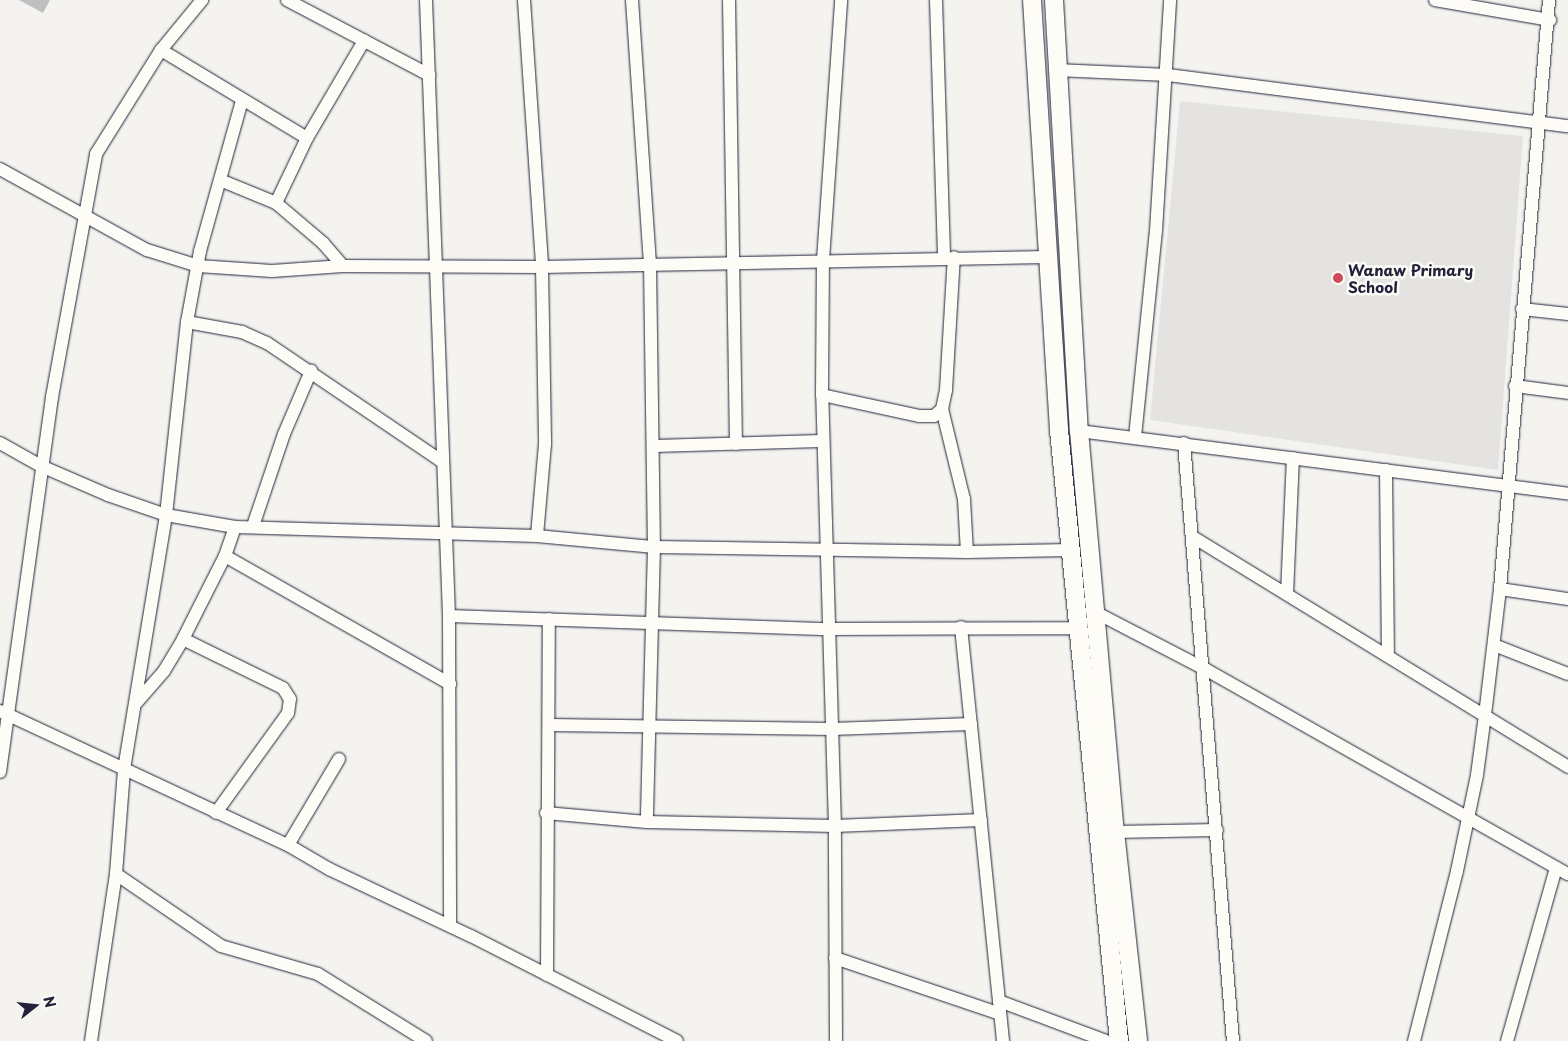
<!DOCTYPE html>
<html>
<head>
<meta charset="utf-8">
<style>
	body { margin:0 }
	#map { position:relative; width:1568px; height:1041px; overflow:hidden; background:#f4f3ef; font-family:"Playpen Sans",sans-serif }
	div>[style] { position:absolute }
	[style*='--x'] { left:calc(var(--x)*1px); top:calc(var(--y)*1px); width:calc(var(--w)*1px); rotate:calc(var(--a)*1deg) }
	.built>* { inset:0; background:#e4e3e2 }
	.building>* { inset:0; background:#c0bfc2 }
	.roads { filter:drop-shadow(0 0 1px #22223b) drop-shadow(0 0 1px #22223b) }
	.minor>* { height:12px; margin:-6px; padding:0 6px; transform-origin:6px; border-radius:6px; background:#fdfcf7 }
	.secondary>* { height:18px; margin:-9px; padding:0 9px; transform-origin:9px; border-radius:9px; background:#fdfcf7 }
	.dots>* { width:14px; height:14px; translate:-50% -50%; box-sizing:border-box; border:2px solid #fdfcf7; border-radius:50% }
	span { translate:-50% -50%; white-space:nowrap; text-align:center; line-height:1.15; -webkit-text-stroke:5px #fdfcf7; paint-order:stroke }
	.poi-label { font-size:15px; color:#22223b; font-weight:700 }
	.left { translate:0 -50%; text-align:left }
	.north { position:absolute; left:10px; top:981px; width:50px; height:50px; -webkit-text-stroke:4px #fdfcf7; paint-order:stroke; rotate:74deg; font-size:14px; font-weight:700; line-height:20px; text-align:center; color:#22223b }
	.north::after { content:''; display:block; margin:auto; width:18px; height:22px; background:#22223b; clip-path:polygon(50% 0,100% 100%,50% 72%,0 100%) }
</style>
</head>
<body>
<div id="map">
	<div class="built">
		<div style="clip-path:polygon(1180px 101px,1523px 136px,1498px 470px,1150px 420px)"></div>
	</div>
	<div class="building">
		<div style="clip-path:polygon(19px 0,50px 0,43px 13px)"></div>
	</div>
	<div class="roads">
		<div class="minor">
			<div style="--x:287;--y:0;--w:161;--a:27.8"></div>
			<div style="--x:426;--y:0;--w:616;--a:87.86"></div>
			<div style="--x:449;--y:616;--w:310;--a:89.8"></div>
			<div style="--x:524;--y:0;--w:268;--a:86.1"></div>
			<div style="--x:542;--y:267;--w:177;--a:89"></div>
			<div style="--x:545;--y:444;--w:92;--a:95"></div>
			<div style="--x:632;--y:0;--w:265;--a:86.1"></div>
			<div style="--x:650;--y:264;--w:283;--a:89.2"></div>
			<div style="--x:654;--y:547;--w:275;--a:91.5"></div>
			<div style="--x:729;--y:0;--w:444;--a:89.1"></div>
			<div style="--x:936;--y:0;--w:257;--a:88.2"></div>
			<div style="--x:1435;--y:0;--w:117;--a:9.9"></div>
			<div style="--x:161;--y:50;--w:170;--a:31.1"></div>
			<div style="--x:1056;--y:70;--w:112;--a:2.6"></div>
			<div style="--x:1168;--y:75;--w:403;--a:7.3"></div>
			<div style="--x:0;--y:169;--w:168;--a:28.9"></div>
			<div style="--x:147;--y:250;--w:53;--a:17.4"></div>
			<div style="--x:198;--y:266;--w:74;--a:3.9"></div>
			<div style="--x:272;--y:271;--w:71;--a:-4"></div>
			<div style="--x:343;--y:266;--w:199;--a:0.3"></div>
			<div style="--x:542;--y:267;--w:504;--a:-1.14"></div>
			<div style="--x:220;--y:180;--w:61;--a:22.3"></div>
			<div style="--x:276;--y:203;--w:62;--a:40.4"></div>
			<div style="--x:323;--y:243;--w:30;--a:49"></div>
			<div style="--x:276;--y:203;--w:72;--a:-64.5"></div>
			<div style="--x:307;--y:138;--w:113;--a:-59.6"></div>
			<div style="--x:1522;--y:309;--w:46;--a:6.2"></div>
			<div style="--x:187;--y:322;--w:56;--a:10.3"></div>
			<div style="--x:242;--y:332;--w:27;--a:24"></div>
			<div style="--x:267;--y:343;--w:212;--a:34.1"></div>
			<div style="--x:1515;--y:386;--w:53;--a:7.5"></div>
			<div style="--x:822;--y:395;--w:99;--a:12.2"></div>
			<div style="--x:919;--y:416;--w:15;--a:0"></div>
			<div style="--x:934;--y:416;--w:11;--a:-41"></div>
			<div style="--x:942;--y:409;--w:19;--a:-78"></div>
			<div style="--x:946;--y:390;--w:133;--a:-86.6"></div>
			<div style="--x:942;--y:409;--w:93;--a:76.3"></div>
			<div style="--x:964;--y:499;--w:53;--a:86.8"></div>
			<div style="--x:1079;--y:431;--w:493;--a:7.3"></div>
			<div style="--x:1135;--y:437;--w:207;--a:-84.2"></div>
			<div style="--x:1156;--y:231;--w:231;--a:-86.5"></div>
			<div style="--x:0;--y:443;--w:47;--a:29.3"></div>
			<div style="--x:41;--y:466;--w:73;--a:23.4"></div>
			<div style="--x:108;--y:495;--w:61;--a:19"></div>
			<div style="--x:166;--y:515;--w:70;--a:9.9"></div>
			<div style="--x:235;--y:527;--w:302;--a:1.7"></div>
			<div style="--x:537;--y:536;--w:118;--a:5.4"></div>
			<div style="--x:654;--y:547;--w:313;--a:0.9"></div>
			<div style="--x:967;--y:552;--w:103;--a:-1.1"></div>
			<div style="--x:1184;--y:443;--w:600;--a:85.32"></div>
			<div style="--x:653;--y:446;--w:170;--a:-1.7"></div>
			<div style="--x:1386;--y:470;--w:185;--a:89.4"></div>
			<div style="--x:253;--y:526;--w:97;--a:-71.4"></div>
			<div style="--x:284;--y:434;--w:69;--a:-66.8"></div>
			<div style="--x:1193;--y:537;--w:440;--a:31.5"></div>
			<div style="--x:225;--y:556;--w:259;--a:29.6"></div>
			<div style="--x:1500;--y:589;--w:69;--a:8.4"></div>
			<div style="--x:1287;--y:594;--w:136;--a:-87.5"></div>
			<div style="--x:1095;--y:612;--w:124;--a:27.4"></div>
			<div style="--x:1205;--y:669;--w:417;--a:29.5"></div>
			<div style="--x:449;--y:616;--w:379;--a:2"></div>
			<div style="--x:828;--y:629;--w:248;--a:-0.2"></div>
			<div style="--x:961;--y:627;--w:416;--a:84.2"></div>
			<div style="--x:183;--y:639;--w:111;--a:26.1"></div>
			<div style="--x:283;--y:688;--w:13;--a:58"></div>
			<div style="--x:290;--y:699;--w:14;--a:98"></div>
			<div style="--x:288;--y:713;--w:123;--a:125.8"></div>
			<div style="--x:1494;--y:645;--w:79;--a:21.4"></div>
			<div style="--x:137;--y:702;--w:41;--a:-48.9"></div>
			<div style="--x:164;--y:671;--w:37;--a:-59"></div>
			<div style="--x:183;--y:639;--w:93;--a:-63.2"></div>
			<div style="--x:225;--y:556;--w:31;--a:-71"></div>
			<div style="--x:0;--y:711;--w:318;--a:25"></div>
			<div style="--x:288;--y:845;--w:48;--a:30.3"></div>
			<div style="--x:329;--y:869;--w:157;--a:25.3"></div>
			<div style="--x:471;--y:936;--w:231;--a:27"></div>
			<div style="--x:550;--y:725;--w:282;--a:0.8"></div>
			<div style="--x:832;--y:729;--w:139;--a:-2.1"></div>
			<div style="--x:0;--y:772;--w:379;--a:-82.1"></div>
			<div style="--x:52;--y:397;--w:247;--a:-79.7"></div>
			<div style="--x:96;--y:154;--w:123;--a:-58"></div>
			<div style="--x:161;--y:50;--w:65;--a:-50.6"></div>
			<div style="--x:546;--y:813;--w:101;--a:5.1"></div>
			<div style="--x:647;--y:822;--w:188;--a:1.2"></div>
			<div style="--x:835;--y:826;--w:146;--a:-2.4"></div>
			<div style="--x:1115;--y:832;--w:102;--a:-1.1"></div>
			<div style="--x:288;--y:845;--w:100;--a:-59.3"></div>
			<div style="--x:116;--y:874;--w:127;--a:34.4"></div>
			<div style="--x:221;--y:946;--w:101;--a:16.1"></div>
			<div style="--x:318;--y:974;--w:127;--a:31.8"></div>
			<div style="--x:835;--y:958;--w:174;--a:18.7"></div>
			<div style="--x:547;--y:975;--w:356;--a:-89.7"></div>
			<div style="--x:999;--y:1001;--w:114;--a:20.5"></div>
			<div style="--x:91;--y:1041;--w:169;--a:-81.5"></div>
			<div style="--x:116;--y:874;--w:105;--a:-85.6"></div>
			<div style="--x:124;--y:769;--w:257;--a:-80.6"></div>
			<div style="--x:166;--y:515;--w:194;--a:-83.8"></div>
			<div style="--x:187;--y:322;--w:72;--a:-79.6"></div>
			<div style="--x:200;--y:251;--w:156;--a:-74.4"></div>
			<div style="--x:836;--y:1041;--w:215;--a:-90.3"></div>
			<div style="--x:835;--y:826;--w:431;--a:-91.7"></div>
			<div style="--x:822;--y:395;--w:135;--a:-89.6"></div>
			<div style="--x:823;--y:260;--w:261;--a:-86"></div>
			<div style="--x:1414;--y:1041;--w:175;--a:-75.8"></div>
			<div style="--x:1457;--y:871;--w:98;--a:-78.2"></div>
			<div style="--x:1477;--y:775;--w:61;--a:-82.4"></div>
			<div style="--x:1485;--y:715;--w:127;--a:-83.2"></div>
			<div style="--x:1500;--y:589;--w:591;--a:-85.24"></div>
			<div style="--x:1507;--y:1041;--w:180;--a:-74.2"></div>
		</div>
		<div class="secondary">
			<div style="--x:1032;--y:0;--w:431;--a:86.4"></div>
			<div style="--x:1059;--y:430;--w:614;--a:84.39"></div>
			<div style="--x:1054;--y:0;--w:432;--a:86.7"></div>
			<div style="--x:1079;--y:431;--w:403;--a:84.9"></div>
			<div style="--x:1115;--y:832;--w:210;--a:83.7"></div>
		</div>
	</div>
	<div class="dots">
		<div style="left:1338px;top:278px;background:#d1495b"></div>
	</div>
	<div class="poi-label">
		<span class="left" style="left:1348px;top:278px">Wanaw Primary<br>School</span>
	</div>
	<div class="north">N</div>
</div>
</body>
</html>
